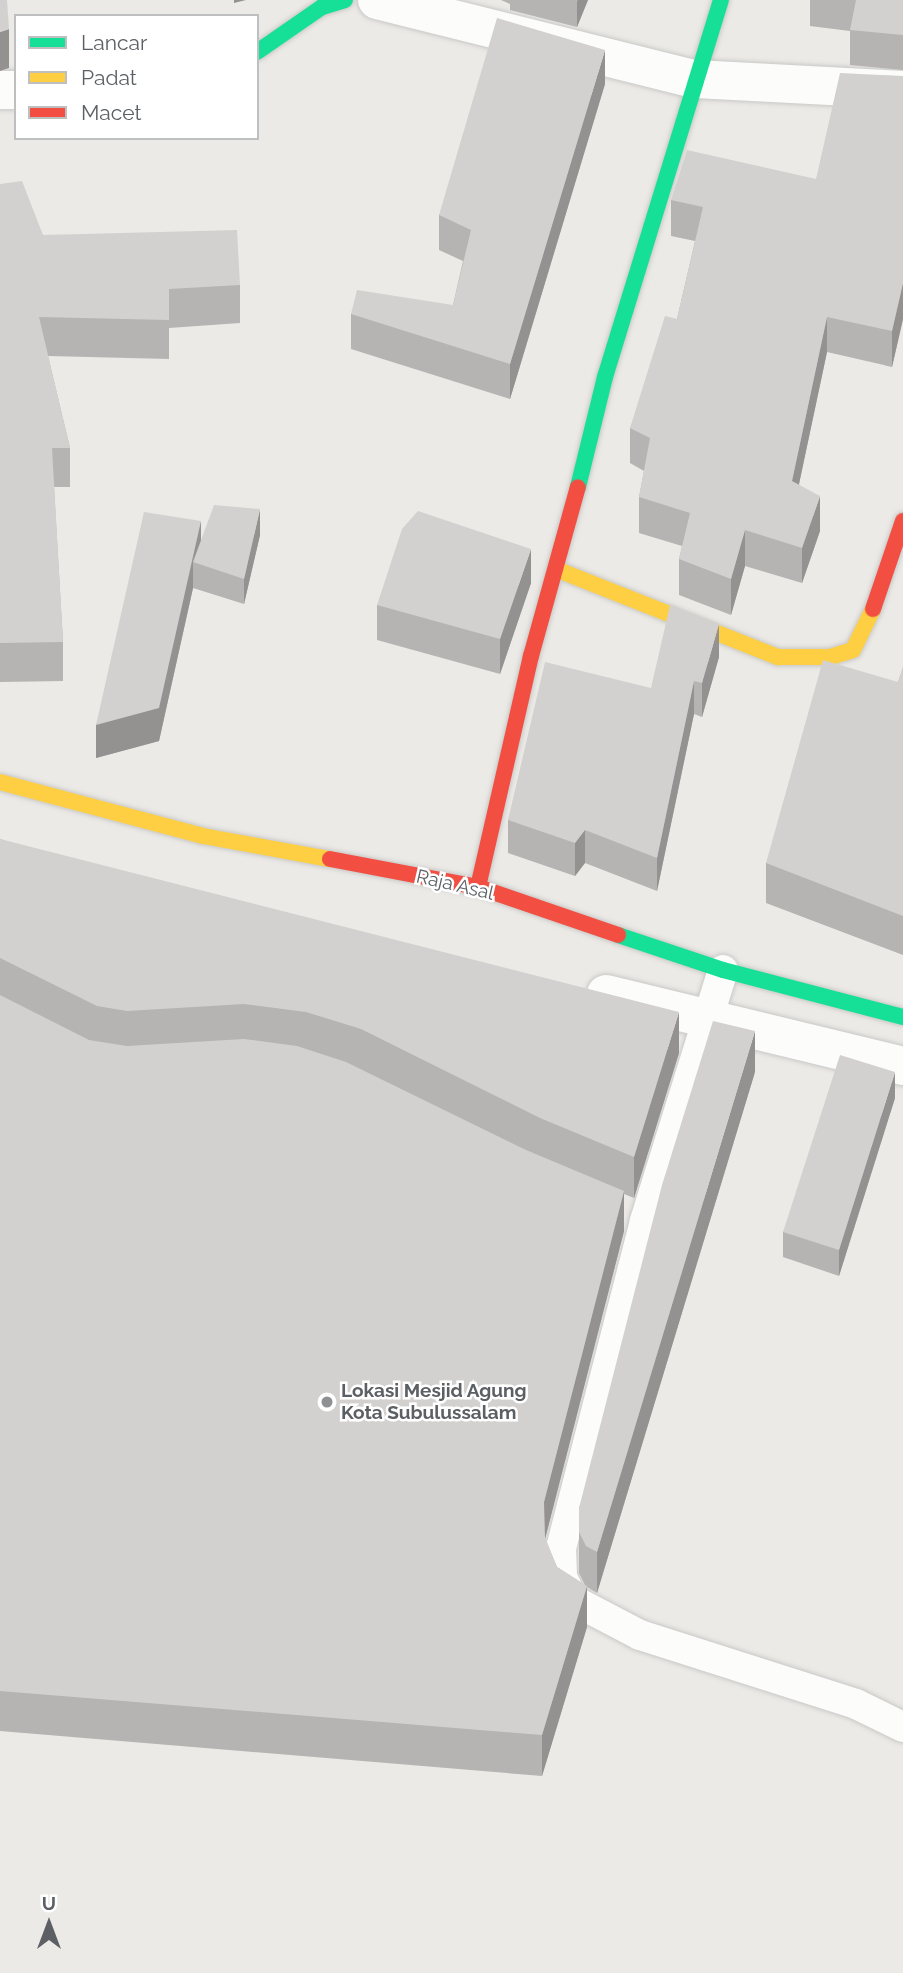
<!DOCTYPE html>
<html>
<head>
<meta charset="utf-8">
<style>
	body { margin:0 }
	#map { position:relative; width:903px; height:1973px; overflow:hidden; background:#eceae6; font-family:Raleway,sans-serif }
	div>[style] { position:absolute }
	[style*='--x'] { left:calc(var(--x)*1px); top:calc(var(--y)*1px); width:calc(var(--w)*1px); rotate:calc(var(--a)*1deg) }
	.roads { filter:drop-shadow(0 0 2px #c8c9c8) drop-shadow(0 0 2px #c8c9c8) }
	.lane>* { height:30px; margin:-15px; padding:0 15px; transform-origin:15px; border-radius:15px; background:#fcfcfb }
	.street>* { height:38px; margin:-19px; padding:0 19px; transform-origin:19px; border-radius:19px; background:#fcfcfb }
	.fast>* { height:16px; margin:-8px; padding:0 8px; transform-origin:8px; border-radius:8px; background:#16e098 }
	.slow>* { height:16px; margin:-8px; padding:0 8px; transform-origin:8px; border-radius:8px; background:#ffcf43 }
	.jam>* { height:16px; margin:-8px; padding:0 8px; transform-origin:8px; border-radius:8px; background:#f24e42 }
	.wall>* { inset:0; background:#b5b4b2 }
	.shaded-wall>* { inset:0; background:#949291 }
	.building>* { inset:0; background:#d3d1cf }
	.dots>* { width:19px; height:19px; translate:-50% -50%; box-sizing:border-box; border:4px solid #fff; border-radius:50% }
	span { translate:-50% -50%; white-space:nowrap; text-align:center; line-height:1.15; -webkit-text-stroke:5px #fff; paint-order:stroke }
	.street-label { font-size:19px; color:#5c6064 }
	.poi-label { font-size:19px; color:#5c6064; font-weight:700 }
	.left { translate:0 -50%; text-align:left }
	.legend { position:absolute; left:14px; top:14px; width:245px; height:126px; box-sizing:border-box; background:#fff; border:2px solid #bebfc1; margin:0; padding:9px 12px; list-style:none; font-size:21px; color:#5c6064 }
	.legend li { display:flex; align-items:center; gap:14px; height:35px }
	.legend b { width:35px; border:2px solid #bebfc1 }
	.north { position:absolute; left:14px; top:1889px; width:70px; height:70px; -webkit-text-stroke:5px #fff; paint-order:stroke; rotate:0deg; font-size:19px; font-weight:700; line-height:28px; text-align:center; color:#5c6064 }
	.north::after { content:''; display:block; margin:auto; width:24px; height:32px; background:#5c6064; clip-path:polygon(50% 0,100% 100%,50% 72%,0 100%) }
</style>
</head>
<body>
<div id="map">
	<div class="roads">
		<div class="lane">
			<div style="--x:723;--y:970;--w:263;--a:107.3"></div>
			<div style="--x:645;--y:1221;--w:337;--a:104.4"></div>
			<div style="--x:561;--y:1547;--w:30;--a:88"></div>
			<div style="--x:562;--y:1577;--w:25;--a:64"></div>
			<div style="--x:573;--y:1600;--w:76;--a:27.6"></div>
			<div style="--x:640;--y:1635;--w:227;--a:17.7"></div>
			<div style="--x:856;--y:1704;--w:52;--a:26.1"></div>
		</div>
		<div class="street">
			<div style="--x:377;--y:0;--w:328;--a:14"></div>
			<div style="--x:695;--y:79;--w:208;--a:3"></div>
			<div style="--x:0;--y:90;--w:16;--a:0"></div>
			<div style="--x:606;--y:994;--w:306;--a:13.6"></div>
		</div>
		<div class="fast">
			<div style="--x:257;--y:52;--w:79;--a:-34.7"></div>
			<div style="--x:322;--y:7;--w:24;--a:-17"></div>
			<div style="--x:578;--y:487;--w:113;--a:-76.2"></div>
			<div style="--x:605;--y:377;--w:394;--a:-72.9"></div>
			<div style="--x:618;--y:935;--w:111;--a:18.4"></div>
			<div style="--x:723;--y:970;--w:186;--a:14.6"></div>
		</div>
		<div class="slow">
			<div style="--x:558;--y:570;--w:237;--a:21.6"></div>
			<div style="--x:778;--y:657;--w:52;--a:0"></div>
			<div style="--x:830;--y:657;--w:24;--a:-17"></div>
			<div style="--x:853;--y:650;--w:46;--a:-64"></div>
			<div style="--x:0;--y:782;--w:210;--a:14.9"></div>
			<div style="--x:203;--y:836;--w:129;--a:10.3"></div>
		</div>
		<div class="jam">
			<div style="--x:873;--y:609;--w:93;--a:-71.2"></div>
			<div style="--x:330;--y:859;--w:151;--a:10.7"></div>
			<div style="--x:478;--y:887;--w:148;--a:18.9"></div>
			<div style="--x:478;--y:887;--w:237;--a:-77.1"></div>
			<div style="--x:531;--y:656;--w:175;--a:-74.5"></div>
		</div>
	</div>
	<div class="wall">
		<div style="clip-path:polygon(501px 0,588px 0,577px 27px,510px 10px,510px 4px)"></div>
		<div style="clip-path:polygon(810px 0,903px 0,903px 70px,850px 65px,850px 31px,810px 26px)"></div>
		<div style="clip-path:polygon(903px 76px,903px 319px,892px 367px,827px 352px,799px 484px,820px 531px,802px 583px,745px 566px,731px 615px,679px 595px,679px 559px,682px 546px,639px 533px,639px 497px,644px 471px,630px 463px,630px 428px,677px 319px,695px 241px,671px 236px,671px 200px,816px 179px)"></div>
		<div style="clip-path:polygon(605px 84px,510px 399px,351px 349px,351px 314px,453px 305px,463px 261px,439px 250px,439px 215px)"></div>
		<div style="clip-path:polygon(0 184px,43px 235px,240px 285px,240px 323px,169px 328px,169px 359px,48px 356px,70px 448px,70px 487px,54px 487px,63px 642px,63px 681px,0 682px)"></div>
		<div style="clip-path:polygon(260px 535px,244px 604px,193px 588px,159px 741px,96px 758px,201px 541px)"></div>
		<div style="clip-path:polygon(531px 583px,500px 674px,377px 640px,377px 605px)"></div>
		<div style="clip-path:polygon(719px 657px,702px 717px,694px 714px,657px 891px,585px 863px,575px 876px,508px 853px,508px 820px,651px 688px)"></div>
		<div style="clip-path:polygon(903px 667px,903px 955px,766px 903px,766px 863px,898px 682px)"></div>
		<div style="clip-path:polygon(0 839px,679px 1053px,634px 1198px,624px 1194px,624px 1231px,545px 1539px,557px 1567px,585px 1585px,579px 1573px,579px 1508px,755px 1072px,597px 1593px,587px 1587px,587px 1627px,542px 1776px,0 1731px)"></div>
		<div style="clip-path:polygon(895px 1098px,839px 1276px,783px 1257px,783px 1232px)"></div>
	</div>
	<div class="shaded-wall">
		<div style="clip-path:polygon(234px 0,246px 0,234px 3px)"></div>
		<div style="clip-path:polygon(578px 0,588px 0,577px 27px,577px 2px)"></div>
		<div style="clip-path:polygon(9px 29px,9px 68px,0 71px,0 32px)"></div>
		<div style="clip-path:polygon(605px 50px,605px 84px,510px 399px,510px 364px)"></div>
		<div style="clip-path:polygon(903px 283px,903px 319px,892px 367px,892px 331px)"></div>
		<div style="clip-path:polygon(827px 317px,827px 352px,792px 517px,792px 481px)"></div>
		<div style="clip-path:polygon(820px 496px,820px 531px,802px 583px,802px 548px)"></div>
		<div style="clip-path:polygon(260px 509px,260px 535px,244px 604px,244px 579px)"></div>
		<div style="clip-path:polygon(201px 521px,201px 554px,193px 562px,193px 588px,159px 741px,96px 758px,96px 725px)"></div>
		<div style="clip-path:polygon(745px 530px,745px 566px,731px 615px,731px 579px)"></div>
		<div style="clip-path:polygon(531px 549px,531px 583px,500px 674px,500px 639px)"></div>
		<div style="clip-path:polygon(719px 624px,719px 657px,702px 717px,702px 683px)"></div>
		<div style="clip-path:polygon(694px 681px,694px 714px,657px 891px,657px 858px)"></div>
		<div style="clip-path:polygon(585px 830px,585px 863px,575px 876px,575px 843px)"></div>
		<div style="clip-path:polygon(679px 1012px,679px 1053px,634px 1198px,634px 1157px)"></div>
		<div style="clip-path:polygon(755px 1031px,755px 1072px,597px 1593px,597px 1552px)"></div>
		<div style="clip-path:polygon(895px 1072px,895px 1098px,839px 1276px,839px 1250px)"></div>
		<div style="clip-path:polygon(624px 1191px,624px 1231px,544px 1543px,544px 1502px)"></div>
		<div style="clip-path:polygon(587px 1586px,587px 1627px,542px 1776px,542px 1735px)"></div>
	</div>
	<div class="building">
		<div style="clip-path:polygon(0 0,7px 0,9px 29px,0 32px)"></div>
		<div style="clip-path:polygon(856px 0,903px 0,903px 35px,850px 30px)"></div>
		<div style="clip-path:polygon(497px 18px,605px 50px,510px 364px,351px 314px,357px 290px,453px 305px,471px 230px,439px 215px)"></div>
		<div style="clip-path:polygon(840px 73px,903px 76px,903px 283px,892px 331px,827px 317px,792px 481px,820px 496px,802px 548px,745px 530px,731px 579px,679px 559px,690px 513px,639px 497px,650px 438px,630px 428px,665px 316px,677px 319px,703px 207px,671px 200px,687px 150px,816px 179px)"></div>
		<div style="clip-path:polygon(22px 181px,43px 235px,237px 230px,240px 285px,169px 289px,169px 320px,39px 317px,70px 448px,52px 448px,63px 642px,0 643px,0 184px)"></div>
		<div style="clip-path:polygon(214px 505px,260px 509px,244px 579px,193px 562px)"></div>
		<div style="clip-path:polygon(418px 511px,531px 549px,500px 639px,377px 605px,402px 529px)"></div>
		<div style="clip-path:polygon(144px 512px,201px 521px,159px 708px,96px 725px)"></div>
		<div style="clip-path:polygon(670px 605px,719px 624px,702px 683px,694px 681px,657px 858px,585px 830px,575px 843px,508px 820px,545px 662px,651px 688px)"></div>
		<div style="clip-path:polygon(823px 660px,898px 682px,903px 667px,903px 916px,766px 863px)"></div>
		<div style="clip-path:polygon(0 839px,679px 1012px,634px 1157px,540px 1118px,361px 1029px,306px 1012px,244px 1004px,127px 1011px,97px 1006px,0 958px)"></div>
		<div style="clip-path:polygon(0 995px,89px 1040px,127px 1046px,244px 1039px,297px 1046px,346px 1062px,526px 1150px,624px 1191px,544px 1502px,545px 1537px,557px 1567px,587px 1586px,542px 1735px,0 1691px)"></div>
		<div style="clip-path:polygon(713px 1021px,755px 1031px,597px 1552px,586px 1546px,579px 1532px,579px 1508px,662px 1185px)"></div>
		<div style="clip-path:polygon(840px 1055px,895px 1072px,839px 1250px,783px 1232px)"></div>
	</div>
	<div class="dots">
		<div style="left:327px;top:1402px;background:#8e9092"></div>
	</div>
	<div class="street-label">
		<span style="left:455px;top:885px;rotate:13deg">Raja Asal</span>
	</div>
	<div class="poi-label">
		<span class="left" style="left:341px;top:1402px">Lokasi Mesjid Agung<br>Kota Subulussalam</span>
	</div>
	<ul class="legend">
	<li><b style="height:9px;background:#16e098"></b>Lancar</li>
	<li><b style="height:9px;background:#ffcf43"></b>Padat</li>
	<li><b style="height:9px;background:#f24e42"></b>Macet</li>
	</ul>
	<div class="north">U</div>
</div>
</body>
</html>
